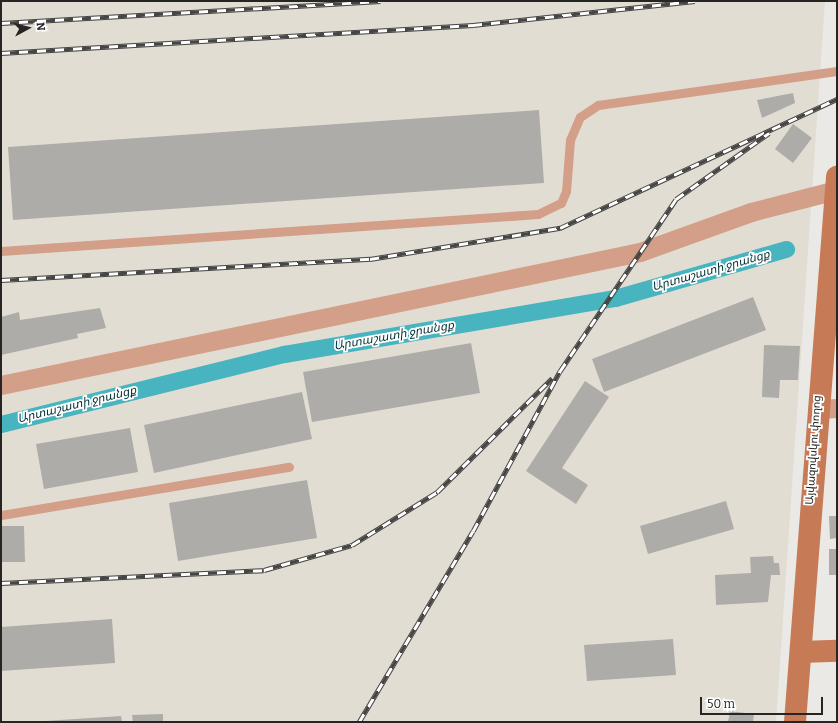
<!DOCTYPE html>
<html>
<head>
<meta charset="utf-8">
<style>
	body { margin:0 }
	#map { position:relative; width:838px; height:723px; overflow:hidden; background:#eae9e5; font-family:Bitter,"Noto Sans Armenian",serif }
	div>[style] { position:absolute }
	[style*='--x'] { left:calc(var(--x)*1px); top:calc(var(--y)*1px); width:calc(var(--w)*1px); rotate:calc(var(--a)*1deg) }
	.built>* { inset:0; background:#e2ddd3 }
	.canal>* { height:17px; margin:-8.5px; padding:0 8.5px; transform-origin:8.5px; border-radius:8.5px; background:#47b4bf }
	.building>* { inset:0; background:#aeaca9 }
	.lane>* { height:9px; margin:-4.5px; padding:0 4.5px; transform-origin:4.5px; border-radius:4.5px; background:#d49f88 }
	.street>* { height:19px; margin:-9.5px; padding:0 9.5px; transform-origin:9.5px; border-radius:9.5px; background:#d49f88 }
	.secondary>* { height:22px; margin:-11px; padding:0 11px; transform-origin:11px; border-radius:11px; background:#c67a56 }
	.rail>* { height:4.5px; margin-top:-2.25px; transform-origin:0; background:repeating-linear-gradient(90deg,#fff 0 9px,#464544 0 18px); box-sizing:border-box; border-block:1px solid #464544 }
	span { translate:-50% -50%; white-space:nowrap; text-align:center; line-height:1.15; -webkit-text-stroke:3.5px #fff; paint-order:stroke }
	.street-label { font-size:11px; color:#262524 }
	.water-label { font-size:12px; color:#003237; font-style:italic }
	.frame { position:absolute; inset:0; border:2px solid #262524; pointer-events:none }
	.north { position:absolute; left:8px; top:8px; width:40px; height:40px; -webkit-text-stroke:3px #fff; paint-order:stroke; rotate:83deg; font-size:11px; font-weight:700; line-height:16px; text-align:center; color:#262524 }
	.north::after { content:''; display:block; margin:auto; width:14px; height:18px; background:#262524; clip-path:polygon(50% 0,100% 100%,50% 72%,0 100%) }
	.scale { position:absolute; left:700px; top:697px; width:123px; height:18px; box-sizing:border-box; border:2px solid #262524; border-top:0; padding-left:5px; font-size:12px; line-height:14px; white-space:nowrap; color:#262524; -webkit-text-stroke:3px #fff; paint-order:stroke }
</style>
</head>
<body>
<div id="map">
	<div class="built">
		<div style="clip-path:polygon(1px 1px,825px 1px,776px 722px,1px 722px)"></div>
	</div>
	<div class="canal">
		<div style="--x:1;--y:424;--w:292;--a:-13.9"></div>
		<div style="--x:284;--y:354;--w:336;--a:-9.6"></div>
		<div style="--x:615;--y:298;--w:178;--a:-16"></div>
	</div>
	<div class="building">
		<div style="clip-path:polygon(793px 93px,795px 103px,762px 118px,757px 100px)"></div>
		<div style="clip-path:polygon(539px 110px,544px 183px,13px 220px,8px 147px)"></div>
		<div style="clip-path:polygon(793px 124px,812px 138px,793px 163px,775px 149px)"></div>
		<div style="clip-path:polygon(753px 297px,766px 330px,604px 392px,592px 359px)"></div>
		<div style="clip-path:polygon(100px 308px,106px 328px,77px 334px,78px 338px,1px 355px,1px 317px,19px 312px,20px 320px)"></div>
		<div style="clip-path:polygon(471px 343px,480px 393px,312px 422px,303px 372px)"></div>
		<div style="clip-path:polygon(764px 345px,800px 346px,798px 380px,780px 380px,779px 398px,762px 397px)"></div>
		<div style="clip-path:polygon(585px 381px,609px 397px,562px 468px,588px 485px,576px 504px,526px 471px)"></div>
		<div style="clip-path:polygon(302px 392px,312px 439px,154px 473px,144px 425px)"></div>
		<div style="clip-path:polygon(130px 428px,138px 472px,44px 489px,36px 444px)"></div>
		<div style="clip-path:polygon(307px 480px,317px 538px,178px 561px,169px 503px)"></div>
		<div style="clip-path:polygon(726px 501px,734px 529px,648px 554px,640px 526px)"></div>
		<div style="clip-path:polygon(829px 516px,837px 516px,837px 538px,830px 539px)"></div>
		<div style="clip-path:polygon(1px 526px,24px 526px,25px 562px,1px 562px)"></div>
		<div style="clip-path:polygon(829px 549px,837px 549px,837px 575px,829px 575px)"></div>
		<div style="clip-path:polygon(773px 556px,774px 563px,779px 563px,780px 575px,771px 575px,768px 602px,716px 605px,715px 575px,751px 573px,750px 557px)"></div>
		<div style="clip-path:polygon(112px 619px,115px 663px,1px 671px,1px 627px)"></div>
		<div style="clip-path:polygon(673px 639px,676px 675px,587px 681px,584px 645px)"></div>
		<div style="clip-path:polygon(730px 711px,754px 714px,753px 722px,728px 722px)"></div>
		<div style="clip-path:polygon(163px 714px,163px 722px,133px 722px,132px 715px)"></div>
		<div style="clip-path:polygon(121px 716px,122px 722px,45px 722px,45px 721px)"></div>
	</div>
	<div class="lane">
		<div style="--x:1;--y:251;--w:538;--a:-3.94"></div>
		<div style="--x:538;--y:214;--w:25;--a:-26"></div>
		<div style="--x:561;--y:203;--w:13;--a:-67"></div>
		<div style="--x:566;--y:191;--w:51;--a:-85.5"></div>
		<div style="--x:570;--y:140;--w:25;--a:-67"></div>
		<div style="--x:580;--y:117;--w:22;--a:-34"></div>
		<div style="--x:598;--y:105;--w:241;--a:-8.1"></div>
		<div style="--x:1;--y:515;--w:292;--a:-9.5"></div>
	</div>
	<div class="street">
		<div style="--x:1;--y:385;--w:653;--a:-11.76"></div>
		<div style="--x:640;--y:252;--w:118;--a:-19.8"></div>
		<div style="--x:751;--y:212;--w:88;--a:-14.5"></div>
		<div style="--x:817;--y:409;--w:20;--a:-3"></div>
	</div>
	<div class="secondary">
		<div style="--x:801;--y:652;--w:36;--a:-2"></div>
		<div style="--x:795;--y:722;--w:547;--a:-85.59"></div>
	</div>
	<div class="rail">
		<div style="--x:1;--y:23;--w:380;--a:-3.3"></div>
		<div style="--x:1;--y:53;--w:473;--a:-3.4"></div>
		<div style="--x:473;--y:25;--w:223;--a:-6.2"></div>
		<div style="--x:1;--y:280;--w:370;--a:-3.3"></div>
		<div style="--x:370;--y:259;--w:193;--a:-9.3"></div>
		<div style="--x:560;--y:228;--w:306;--a:-25"></div>
		<div style="--x:1;--y:583;--w:263;--a:-2.8"></div>
		<div style="--x:264;--y:570;--w:91;--a:-15.9"></div>
		<div style="--x:352;--y:545;--w:100;--a:-31.9"></div>
		<div style="--x:437;--y:492;--w:162;--a:-44.7"></div>
		<div style="--x:359;--y:722;--w:222;--a:-59.2"></div>
		<div style="--x:473;--y:531;--w:182;--a:-61.5"></div>
		<div style="--x:560;--y:371;--w:207;--a:-56"></div>
		<div style="--x:676;--y:199;--w:114;--a:-35.4"></div>
	</div>
	<div class="street-label">
		<span style="left:814px;top:450px;rotate:-86deg">Այվազովսկու փողոց</span>
	</div>
	<div class="water-label">
		<span style="left:711px;top:271px;rotate:-16deg">Արտաշատի ջրանցք</span>
		<span style="left:394px;top:336px;rotate:-10deg">Արտաշատի ջրանցք</span>
		<span style="left:77px;top:405px;rotate:-14deg">Արտաշատի ջրանցք</span>
	</div>
	<div class="frame"></div>
	<div class="north">N</div>
	<div class="scale">50 m</div>
</div>
</body>
</html>
